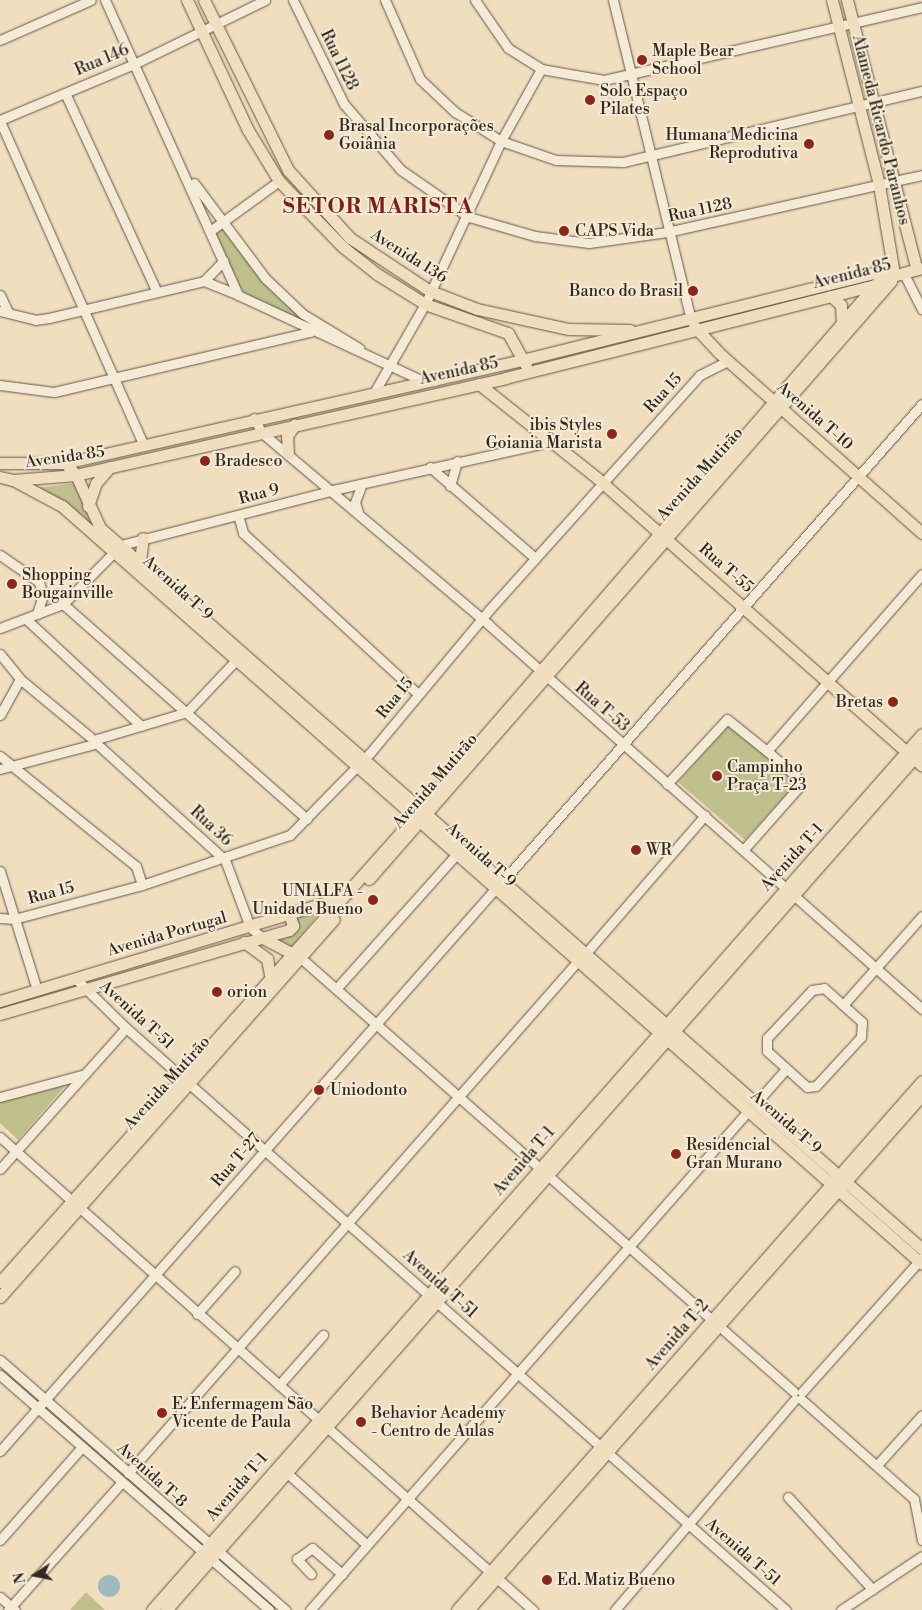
<!DOCTYPE html>
<html>
<head>
<meta charset="utf-8">
<style>
	body { margin:0 }
	#map { position:relative; width:922px; height:1610px; overflow:hidden; background:#f0dfbe; font-family:"Libre Bodoni",serif }
	div>[style] { position:absolute }
	[style*='--x'] { left:calc(var(--x)*1px); top:calc(var(--y)*1px); width:calc(var(--w)*1px); rotate:calc(var(--a)*1deg) }
	.green>* { inset:0; background:#c0c08d }
	.water>* { inset:0; background:#9ebabc }
	.round { border-radius:50% }
	.roads { filter:drop-shadow(0 0 1px #635647) drop-shadow(0 0 1px #635647) }
	.minor>* { height:9px; margin:-4.5px; padding:0 4.5px; transform-origin:4.5px; border-radius:4.5px; background:#f5ead5 }
	.major>* { height:11px; margin:-5.5px; padding:0 5.5px; transform-origin:5.5px; border-radius:5.5px; background:#f0dfbe }
	.dots>* { width:14px; height:14px; translate:-50% -50%; box-sizing:border-box; border:2px solid #f5ead5; border-radius:50% }
	span { translate:-50% -50%; white-space:nowrap; text-align:center; line-height:1.15; -webkit-text-stroke:4px #f5ead5; paint-order:stroke }
	.poi-label { font-size:16px; color:#34291f }
	.left { translate:0 -50%; text-align:left }
	.right { translate:-100% -50%; text-align:right }
	.street-label { font-size:16px; color:#34291f }
	.district-label { font-size:21px; color:#7a1f14; font-weight:700; letter-spacing:1px }
	.north { position:absolute; left:10px; top:1550px; width:50px; height:50px; -webkit-text-stroke:4px #f5ead5; paint-order:stroke; rotate:259deg; font-size:14px; font-weight:700; line-height:20px; text-align:center; color:#34291f }
	.north::after { content:''; display:block; margin:auto; width:18px; height:22px; background:#34291f; clip-path:polygon(50% 0,100% 100%,50% 72%,0 100%) }
</style>
</head>
<body>
<div id="map">
	<div class="green">
		<div style="clip-path:polygon(222px 226px,312px 323px,308px 328px,239px 294px,211px 231px)"></div>
		<div style="clip-path:polygon(76px 483px,91px 522px,107px 537px,36px 488px)"></div>
		<div style="clip-path:polygon(729px 725px,792px 779px,794px 786px,745px 840px,678px 782px)"></div>
		<div style="clip-path:polygon(321px 911px,290px 950px,273px 940px,294px 932px,295px 919px)"></div>
		<div style="clip-path:polygon(72px 1078px,18px 1140px,0 1123px,0 1101px)"></div>
		<div style="clip-path:polygon(86px 1592px,105px 1610px,70px 1610px)"></div>
	</div>
	<div class="water">
		<div class="round" style="left:98px;top:1575px;width:22px;height:22px"></div>
	</div>
	<div class="roads">
		<div class="minor">
			<div style="--x:105;--y:0;--w:324;--a:65.7"></div>
			<div style="--x:238;--y:295;--w:206;--a:24.9"></div>
			<div style="--x:293;--y:0;--w:116;--a:63.9"></div>
			<div style="--x:344;--y:104;--w:87;--a:49.2"></div>
			<div style="--x:401;--y:170;--w:83;--a:34.7"></div>
			<div style="--x:469;--y:217;--w:69;--a:16.1"></div>
			<div style="--x:535;--y:236;--w:54;--a:7.4"></div>
			<div style="--x:589;--y:243;--w:79;--a:-8"></div>
			<div style="--x:667;--y:232;--w:261;--a:-12.6"></div>
			<div style="--x:385;--y:0;--w:86;--a:66.1"></div>
			<div style="--x:420;--y:79;--w:48;--a:43.3"></div>
			<div style="--x:455;--y:112;--w:54;--a:32.2"></div>
			<div style="--x:501;--y:141;--w:58;--a:19.1"></div>
			<div style="--x:556;--y:160;--w:67;--a:1.7"></div>
			<div style="--x:623;--y:162;--w:307;--a:-13.4"></div>
			<div style="--x:475;--y:0;--w:58;--a:55.5"></div>
			<div style="--x:508;--y:48;--w:39;--a:32"></div>
			<div style="--x:541;--y:69;--w:64;--a:9.9"></div>
			<div style="--x:604;--y:80;--w:326;--a:-12.9"></div>
			<div style="--x:613;--y:0;--w:329;--a:76.3"></div>
			<div style="--x:0;--y:40;--w:99;--a:-23.7"></div>
			<div style="--x:65;--y:93;--w:219;--a:65.2"></div>
			<div style="--x:0;--y:120;--w:145;--a:-22.7"></div>
			<div style="--x:134;--y:64;--w:146;--a:-26"></div>
			<div style="--x:0;--y:121;--w:353;--a:66.1"></div>
			<div style="--x:194;--y:183;--w:119;--a:53.2"></div>
			<div style="--x:265;--y:278;--w:52;--a:43.5"></div>
			<div style="--x:303;--y:314;--w:66;--a:31.3"></div>
			<div style="--x:210;--y:231;--w:85;--a:-35.9"></div>
			<div style="--x:906;--y:278;--w:35;--a:63"></div>
			<div style="--x:204;--y:281;--w:37;--a:22"></div>
			<div style="--x:0;--y:295;--w:19;--a:65"></div>
			<div style="--x:0;--y:311;--w:36;--a:14"></div>
			<div style="--x:35;--y:320;--w:14;--a:-8"></div>
			<div style="--x:49;--y:318;--w:159;--a:-13.4"></div>
			<div style="--x:204;--y:281;--w:28;--a:-46"></div>
			<div style="--x:0;--y:385;--w:54;--a:7.4"></div>
			<div style="--x:54;--y:392;--w:263;--a:-13.2"></div>
			<div style="--x:310;--y:332;--w:11;--a:-52"></div>
			<div style="--x:375;--y:391;--w:100;--a:-60.1"></div>
			<div style="--x:425;--y:304;--w:180;--a:-65"></div>
			<div style="--x:501;--y:141;--w:82;--a:-60.9"></div>
			<div style="--x:254;--y:418;--w:16;--a:63"></div>
			<div style="--x:261;--y:432;--w:299;--a:40.2"></div>
			<div style="--x:489;--y:625;--w:579;--a:41.57"></div>
			<div style="--x:430;--y:467;--w:139;--a:40.9"></div>
			<div style="--x:450;--y:486;--w:26;--a:-74"></div>
			<div style="--x:358;--y:512;--w:10;--a:-107"></div>
			<div style="--x:355;--y:502;--w:19;--a:-69"></div>
			<div style="--x:238;--y:515;--w:19;--a:74"></div>
			<div style="--x:243;--y:533;--w:236;--a:42.6"></div>
			<div style="--x:0;--y:555;--w:47;--a:34.7"></div>
			<div style="--x:39;--y:582;--w:14;--a:73"></div>
			<div style="--x:43;--y:595;--w:20;--a:108"></div>
			<div style="--x:63;--y:604;--w:325;--a:41.4"></div>
			<div style="--x:26;--y:619;--w:157;--a:42.9"></div>
			<div style="--x:0;--y:628;--w:67;--a:-20.9"></div>
			<div style="--x:63;--y:604;--w:83;--a:-45.5"></div>
			<div style="--x:121;--y:545;--w:219;--a:-14.5"></div>
			<div style="--x:333;--y:490;--w:212;--a:-12.5"></div>
			<div style="--x:540;--y:444;--w:12;--a:-31"></div>
			<div style="--x:0;--y:654;--w:32;--a:51"></div>
			<div style="--x:20;--y:679;--w:91;--a:39.6"></div>
			<div style="--x:0;--y:715;--w:41;--a:-60.9"></div>
			<div style="--x:97;--y:739;--w:94;--a:-16.7"></div>
			<div style="--x:187;--y:712;--w:70;--a:-46.7"></div>
			<div style="--x:96;--y:743;--w:174;--a:42.2"></div>
			<div style="--x:225;--y:860;--w:72;--a:69.5"></div>
			<div style="--x:250;--y:927;--w:15;--a:42"></div>
			<div style="--x:767;--y:751;--w:235;--a:-48.8"></div>
			<div style="--x:0;--y:756;--w:175;--a:39"></div>
			<div style="--x:136;--y:866;--w:20;--a:72"></div>
			<div style="--x:0;--y:769;--w:97;--a:-14.9"></div>
			<div style="--x:94;--y:744;--w:6;--a:-59"></div>
			<div style="--x:667;--y:784;--w:88;--a:-47.3"></div>
			<div style="--x:727;--y:719;--w:51;--a:38.7"></div>
			<div style="--x:767;--y:751;--w:38;--a:41"></div>
			<div style="--x:796;--y:776;--w:12;--a:81"></div>
			<div style="--x:798;--y:788;--w:81;--a:131.5"></div>
			<div style="--x:0;--y:871;--w:125;--a:72.7"></div>
			<div style="--x:503;--y:881;--w:635;--a:-48.7"></div>
			<div style="--x:0;--y:918;--w:14;--a:4"></div>
			<div style="--x:14;--y:919;--w:132;--a:-14.9"></div>
			<div style="--x:142;--y:885;--w:156;--a:-18.7"></div>
			<div style="--x:290;--y:835;--w:115;--a:-45.7"></div>
			<div style="--x:370;--y:753;--w:186;--a:-50.2"></div>
			<div style="--x:489;--y:610;--w:316;--a:-48.1"></div>
			<div style="--x:700;--y:375;--w:31;--a:-27"></div>
			<div style="--x:586;--y:953;--w:182;--a:-49.2"></div>
			<div style="--x:302;--y:959;--w:655;--a:41.35"></div>
			<div style="--x:75;--y:978;--w:71;--a:44.4"></div>
			<div style="--x:126;--y:1028;--w:880;--a:41.41"></div>
			<div style="--x:824;--y:988;--w:51;--a:41.8"></div>
			<div style="--x:862;--y:1022;--w:15;--a:94"></div>
			<div style="--x:861;--y:1037;--w:67;--a:132.6"></div>
			<div style="--x:816;--y:1086;--w:9;--a:174"></div>
			<div style="--x:807;--y:1087;--w:54;--a:-138"></div>
			<div style="--x:767;--y:1051;--w:13;--a:-90"></div>
			<div style="--x:767;--y:1038;--w:66;--a:-46.8"></div>
			<div style="--x:812;--y:990;--w:12;--a:-9"></div>
			<div style="--x:336;--y:989;--w:180;--a:-48.2"></div>
			<div style="--x:843;--y:1005;--w:119;--a:-48.4"></div>
			<div style="--x:0;--y:1097;--w:88;--a:-15.1"></div>
			<div style="--x:756;--y:1103;--w:45;--a:-48.6"></div>
			<div style="--x:0;--y:1137;--w:713;--a:41.59"></div>
			<div style="--x:0;--y:1169;--w:189;--a:-48.2"></div>
			<div style="--x:197;--y:1314;--w:57;--a:-48.5"></div>
			<div style="--x:0;--y:1360;--w:380;--a:41.2"></div>
			<div style="--x:0;--y:1375;--w:357;--a:41.1"></div>
			<div style="--x:279;--y:1385;--w:67;--a:-48.7"></div>
			<div style="--x:802;--y:1392;--w:180;--a:-48.2"></div>
			<div style="--x:801;--y:1399;--w:151;--a:41.5"></div>
			<div style="--x:914;--y:1499;--w:42;--a:79"></div>
			<div style="--x:0;--y:1451;--w:749;--a:-48.63"></div>
			<div style="--x:877;--y:1465;--w:67;--a:-48"></div>
			<div style="--x:286;--y:1472;--w:109;--a:42"></div>
			<div style="--x:128;--y:1473;--w:680;--a:-48.7"></div>
			<div style="--x:788;--y:1497;--w:125;--a:47.6"></div>
			<div style="--x:0;--y:1540;--w:124;--a:-48.6"></div>
			<div style="--x:311;--y:1574;--w:21;--a:-133"></div>
			<div style="--x:297;--y:1559;--w:19;--a:-36"></div>
			<div style="--x:312;--y:1548;--w:40;--a:41"></div>
			<div style="--x:0;--y:1597;--w:20;--a:41"></div>
			<div style="--x:8;--y:1610;--w:171;--a:-48.3"></div>
			<div style="--x:310;--y:1610;--w:664;--a:-48.72"></div>
			<div style="--x:615;--y:1610;--w:277;--a:-49.5"></div>
			<div style="--x:841;--y:1610;--w:97;--a:-33.7"></div>
		</div>
		<div class="major">
			<div style="--x:187;--y:0;--w:144;--a:64.9"></div>
			<div style="--x:248;--y:130;--w:60;--a:58.7"></div>
			<div style="--x:279;--y:181;--w:92;--a:45.9"></div>
			<div style="--x:343;--y:247;--w:43;--a:38.5"></div>
			<div style="--x:377;--y:274;--w:57;--a:32"></div>
			<div style="--x:425;--y:304;--w:88;--a:19.3"></div>
			<div style="--x:508;--y:333;--w:37;--a:61"></div>
			<div style="--x:204;--y:0;--w:190;--a:63.7"></div>
			<div style="--x:288;--y:170;--w:92;--a:47.6"></div>
			<div style="--x:350;--y:238;--w:96;--a:33.5"></div>
			<div style="--x:430;--y:291;--w:50;--a:21"></div>
			<div style="--x:477;--y:309;--w:94;--a:12.3"></div>
			<div style="--x:569;--y:329;--w:61;--a:0.9"></div>
			<div style="--x:832;--y:0;--w:191;--a:75.7"></div>
			<div style="--x:879;--y:185;--w:84;--a:80.4"></div>
			<div style="--x:847;--y:0;--w:272;--a:75.5"></div>
			<div style="--x:831;--y:296;--w:13;--a:42"></div>
			<div style="--x:841;--y:305;--w:18;--a:87"></div>
			<div style="--x:694;--y:326;--w:35;--a:47"></div>
			<div style="--x:718;--y:352;--w:273;--a:41.6"></div>
			<div style="--x:479;--y:384;--w:151;--a:38.5"></div>
			<div style="--x:597;--y:478;--w:434;--a:41.5"></div>
			<div style="--x:288;--y:454;--w:18;--a:-93"></div>
			<div style="--x:287;--y:436;--w:14;--a:-56"></div>
			<div style="--x:0;--y:463;--w:65;--a:0"></div>
			<div style="--x:65;--y:463;--w:468;--a:-12.7"></div>
			<div style="--x:522;--y:360;--w:380;--a:-13.9"></div>
			<div style="--x:65;--y:463;--w:16;--a:47"></div>
			<div style="--x:76;--y:475;--w:58;--a:65.6"></div>
			<div style="--x:100;--y:528;--w:1093;--a:41.25"></div>
			<div style="--x:0;--y:477;--w:13;--a:13"></div>
			<div style="--x:13;--y:480;--w:63;--a:-4.5"></div>
			<div style="--x:76;--y:475;--w:440;--a:-12.7"></div>
			<div style="--x:505;--y:378;--w:382;--a:-14.1"></div>
			<div style="--x:13;--y:480;--w:55;--a:28"></div>
			<div style="--x:62;--y:506;--w:1146;--a:41.39"></div>
			<div style="--x:88;--y:506;--w:24;--a:-71"></div>
			<div style="--x:96;--y:483;--w:21;--a:-49"></div>
			<div style="--x:140;--y:561;--w:23;--a:-83"></div>
			<div style="--x:369;--y:879;--w:794;--a:-48.88"></div>
			<div style="--x:261;--y:937;--w:43;--a:27.8"></div>
			<div style="--x:244;--y:942;--w:29;--a:36"></div>
			<div style="--x:267;--y:959;--w:21;--a:79"></div>
			<div style="--x:0;--y:1001;--w:357;--a:-16.8"></div>
			<div style="--x:0;--y:1014;--w:301;--a:-16.2"></div>
			<div style="--x:289;--y:930;--w:6;--a:-45"></div>
			<div style="--x:293;--y:926;--w:13;--a:-108"></div>
			<div style="--x:0;--y:1282;--w:616;--a:-48.29"></div>
			<div style="--x:410;--y:822;--w:710;--a:-49.11"></div>
			<div style="--x:875;--y:285;--w:8;--a:-45"></div>
			<div style="--x:881;--y:279;--w:42;--a:-15"></div>
			<div style="--x:0;--y:1297;--w:504;--a:-48.54"></div>
			<div style="--x:152;--y:1610;--w:1166;--a:-48.68"></div>
			<div style="--x:166;--y:1610;--w:1146;--a:-48.72"></div>
			<div style="--x:457;--y:1610;--w:704;--a:-48.68"></div>
			<div style="--x:468;--y:1610;--w:687;--a:-48.6"></div>
		</div>
	</div>
	<div class="dots">
		<div style="left:642px;top:60px;background:#8f2418"></div>
		<div style="left:590px;top:100px;background:#8f2418"></div>
		<div style="left:329px;top:135px;background:#8f2418"></div>
		<div style="left:809px;top:144px;background:#8f2418"></div>
		<div style="left:564px;top:231px;background:#8f2418"></div>
		<div style="left:693px;top:291px;background:#8f2418"></div>
		<div style="left:612px;top:434px;background:#8f2418"></div>
		<div style="left:205px;top:461px;background:#8f2418"></div>
		<div style="left:12px;top:584px;background:#8f2418"></div>
		<div style="left:893px;top:702px;background:#8f2418"></div>
		<div style="left:717px;top:776px;background:#8f2418"></div>
		<div style="left:636px;top:850px;background:#8f2418"></div>
		<div style="left:373px;top:900px;background:#8f2418"></div>
		<div style="left:217px;top:992px;background:#8f2418"></div>
		<div style="left:319px;top:1090px;background:#8f2418"></div>
		<div style="left:676px;top:1154px;background:#8f2418"></div>
		<div style="left:162px;top:1413px;background:#8f2418"></div>
		<div style="left:361px;top:1422px;background:#8f2418"></div>
		<div style="left:547px;top:1580px;background:#8f2418"></div>
	</div>
	<div class="poi-label">
		<span class="left" style="left:652px;top:60px">Maple Bear<br>School</span>
		<span class="left" style="left:600px;top:100px">Solo Espaço<br>Pilates</span>
		<span class="left" style="left:339px;top:135px">Brasal Incorporações<br>Goiânia</span>
		<span class="right" style="left:798px;top:144px">Humana Medicina<br>Reprodutiva</span>
		<span class="left" style="left:575px;top:231px">CAPS Vida</span>
		<span class="right" style="left:683px;top:291px">Banco do Brasil</span>
		<span class="right" style="left:602px;top:434px">ibis Styles<br>Goiania Marista</span>
		<span class="left" style="left:215px;top:461px">Bradesco</span>
		<span class="left" style="left:22px;top:584px">Shopping<br>Bougainville</span>
		<span class="right" style="left:883px;top:702px">Bretas</span>
		<span class="left" style="left:727px;top:776px">Campinho<br>Praça T-23</span>
		<span class="left" style="left:646px;top:850px">WR</span>
		<span class="right" style="left:363px;top:900px">UNIALFA -<br>Unidade Bueno</span>
		<span class="left" style="left:227px;top:992px">orion</span>
		<span class="left" style="left:330px;top:1090px">Uniodonto</span>
		<span class="left" style="left:686px;top:1154px">Residencial<br>Gran Murano</span>
		<span class="left" style="left:172px;top:1413px">E. Enfermagem São<br>Vicente de Paula</span>
		<span class="left" style="left:371px;top:1422px">Behavior Academy<br>- Centro de Aulas</span>
		<span class="left" style="left:557px;top:1580px">Ed. Matiz Bueno</span>
	</div>
	<div class="street-label">
		<span style="left:102px;top:60px;rotate:-23deg">Rua 146</span>
		<span style="left:339px;top:60px;rotate:64deg">Rua 1128</span>
		<span style="left:881px;top:130px;rotate:76deg">Alameda Ricardo Paranhos</span>
		<span style="left:700px;top:210px;rotate:-12deg">Rua 1128</span>
		<span style="left:409px;top:256px;rotate:32deg">Avenida 136</span>
		<span style="left:852px;top:274px;rotate:-14deg">Avenida 85</span>
		<span style="left:459px;top:371px;rotate:-12deg">Avenida 85</span>
		<span style="left:663px;top:393px;rotate:-48deg">Rua 15</span>
		<span style="left:815px;top:416px;rotate:41deg">Avenida T-10</span>
		<span style="left:65px;top:457px;rotate:-8deg">Avenida 85</span>
		<span style="left:700px;top:474px;rotate:-48deg">Avenida Mutirão</span>
		<span style="left:259px;top:494px;rotate:-15deg">Rua 9</span>
		<span style="left:726px;top:568px;rotate:41deg">Rua T-55</span>
		<span style="left:178px;top:588px;rotate:42deg">Avenida T-9</span>
		<span style="left:395px;top:698px;rotate:-51deg">Rua 15</span>
		<span style="left:602px;top:707px;rotate:41deg">Rua T-53</span>
		<span style="left:435px;top:781px;rotate:-49deg">Avenida Mutirão</span>
		<span style="left:211px;top:826px;rotate:43deg">Rua 36</span>
		<span style="left:481px;top:855px;rotate:42deg">Avenida T-9</span>
		<span style="left:792px;top:857px;rotate:-48deg">Avenida T-1</span>
		<span style="left:51px;top:893px;rotate:-15deg">Rua 15</span>
		<span style="left:167px;top:934px;rotate:-16deg">Avenida Portugal</span>
		<span style="left:137px;top:1015px;rotate:42deg">Avenida T-51</span>
		<span style="left:167px;top:1083px;rotate:-48deg">Avenida Mutirão</span>
		<span style="left:786px;top:1122px;rotate:41deg">Avenida T-9</span>
		<span style="left:236px;top:1160px;rotate:-49deg">Rua T-27</span>
		<span style="left:524px;top:1161px;rotate:-49deg">Avenida T-1</span>
		<span style="left:440px;top:1284px;rotate:42deg">Avenida T-51</span>
		<span style="left:677px;top:1335px;rotate:-49deg">Avenida T-2</span>
		<span style="left:152px;top:1475px;rotate:42deg">Avenida T-8</span>
		<span style="left:237px;top:1487px;rotate:-49deg">Avenida T-1</span>
		<span style="left:743px;top:1552px;rotate:41deg">Avenida T-51</span>
	</div>
	<div class="district-label">
		<span style="left:378px;top:207px">SETOR MARISTA</span>
	</div>
	<div class="north">N</div>
</div>
</body>
</html>
